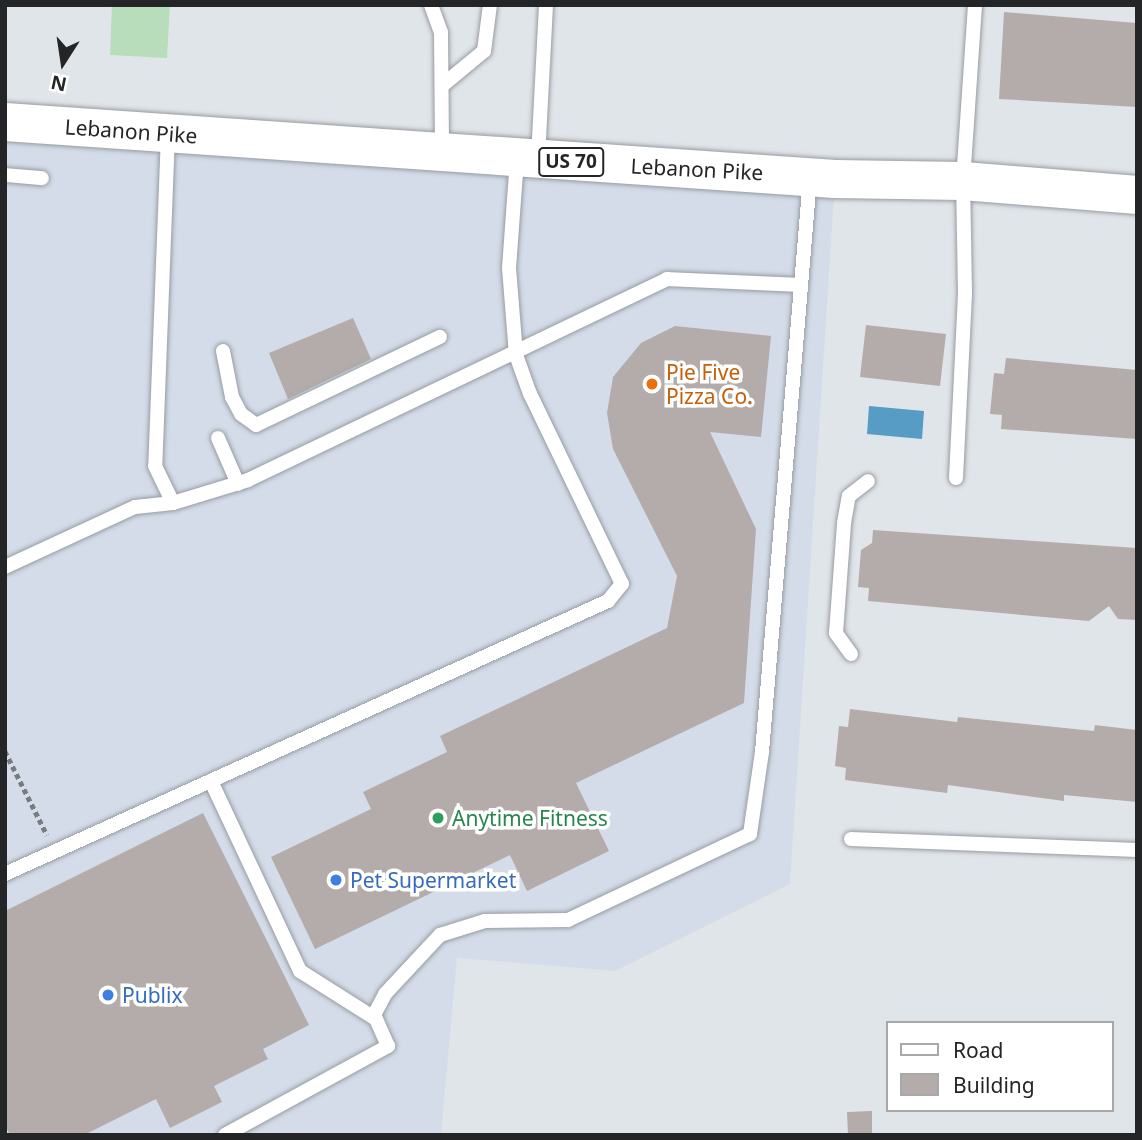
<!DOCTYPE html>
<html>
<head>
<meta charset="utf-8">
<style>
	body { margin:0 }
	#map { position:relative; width:1142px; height:1140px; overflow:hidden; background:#e0e5ea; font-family:"Noto Sans",sans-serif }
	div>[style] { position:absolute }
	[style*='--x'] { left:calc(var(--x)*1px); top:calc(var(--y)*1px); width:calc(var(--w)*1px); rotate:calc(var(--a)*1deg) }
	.built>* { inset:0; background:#d3dce8 }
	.green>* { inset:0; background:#b8ddbb }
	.water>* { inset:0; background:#569cc5 }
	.building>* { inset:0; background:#b3acab }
	.path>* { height:4.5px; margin-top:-2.25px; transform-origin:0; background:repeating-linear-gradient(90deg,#797c7f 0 5px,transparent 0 8.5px) }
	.roads { filter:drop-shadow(0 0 2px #989ca1) drop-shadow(0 0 2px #989ca1) }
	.service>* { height:14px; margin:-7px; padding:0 7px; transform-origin:7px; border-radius:7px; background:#fff }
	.primary>* { height:38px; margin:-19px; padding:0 19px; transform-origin:19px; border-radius:19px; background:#fff }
	.dots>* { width:19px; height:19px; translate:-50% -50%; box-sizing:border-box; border:4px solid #fff; border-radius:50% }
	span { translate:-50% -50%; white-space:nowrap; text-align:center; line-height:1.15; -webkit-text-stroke:7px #fff; paint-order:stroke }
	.shield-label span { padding:2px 5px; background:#fff; border:2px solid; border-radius:5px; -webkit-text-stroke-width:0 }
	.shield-label { font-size:19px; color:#242527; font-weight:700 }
	.street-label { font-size:21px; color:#242527 }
	.food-label { font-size:21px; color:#c56008 }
	.left { translate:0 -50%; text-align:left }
	.leisure-label { font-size:21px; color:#27864d }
	.shop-label { font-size:21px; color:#366cbe }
	.frame { position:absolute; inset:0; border:7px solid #242527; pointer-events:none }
	.legend { position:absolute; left:886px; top:1021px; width:228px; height:91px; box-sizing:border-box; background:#fff; border:2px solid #a7a8a9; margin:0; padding:9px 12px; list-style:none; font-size:21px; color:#242527 }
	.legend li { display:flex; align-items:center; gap:14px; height:35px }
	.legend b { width:35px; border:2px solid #a7a8a9 }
	.north { position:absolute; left:28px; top:28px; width:70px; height:70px; -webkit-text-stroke:5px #fff; paint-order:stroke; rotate:192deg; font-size:19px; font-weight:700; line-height:28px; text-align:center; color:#242527 }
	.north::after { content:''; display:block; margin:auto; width:24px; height:32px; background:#242527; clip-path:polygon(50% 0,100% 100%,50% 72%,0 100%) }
</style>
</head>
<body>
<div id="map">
	<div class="built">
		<div style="clip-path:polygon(5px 122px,835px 179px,790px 884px,615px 971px,457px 958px,441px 1135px,5px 1135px)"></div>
	</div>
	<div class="green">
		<div style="clip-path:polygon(112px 5px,170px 5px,167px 58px,110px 55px)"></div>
	</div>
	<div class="water">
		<div style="clip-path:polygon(869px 406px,924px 411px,922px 439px,867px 434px)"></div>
	</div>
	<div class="building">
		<div style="clip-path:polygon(1004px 12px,1137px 23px,1137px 107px,999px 99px)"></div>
		<div style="clip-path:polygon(353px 318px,371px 359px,288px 399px,269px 353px)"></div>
		<div style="clip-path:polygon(866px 325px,946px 334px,940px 386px,860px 377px)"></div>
		<div style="clip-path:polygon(675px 326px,771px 336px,761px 437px,710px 432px,756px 529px,744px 703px,576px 783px,609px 851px,527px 891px,510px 855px,315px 949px,271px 857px,371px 809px,363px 792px,447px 752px,440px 736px,667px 628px,677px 576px,613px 449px,607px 413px,613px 377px,641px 343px)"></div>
		<div style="clip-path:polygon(1006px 358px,1137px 370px,1137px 439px,1001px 429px,1002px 415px,990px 414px,994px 373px,1004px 374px)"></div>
		<div style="clip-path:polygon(873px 530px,1137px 548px,1137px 620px,1118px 619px,1109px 606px,1089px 621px,868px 601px,869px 588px,858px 587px,861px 550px,872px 543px)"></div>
		<div style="clip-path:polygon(850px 709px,957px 722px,958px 717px,1094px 731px,1095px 725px,1137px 730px,1137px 802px,1064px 795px,1064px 801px,948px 785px,947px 793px,845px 780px,846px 768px,835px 766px,839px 726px,848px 727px)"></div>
		<div style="clip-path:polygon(203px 813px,309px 1025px,263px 1049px,268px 1059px,214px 1086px,222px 1102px,170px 1128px,156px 1099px,84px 1135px,10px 1135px,5px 1125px,5px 911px)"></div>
		<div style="clip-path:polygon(872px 1111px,872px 1135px,848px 1135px,847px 1112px)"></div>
	</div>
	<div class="path">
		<div style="--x:5;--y:751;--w:94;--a:63.4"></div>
	</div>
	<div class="roads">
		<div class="service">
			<div style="--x:431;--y:5;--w:29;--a:70"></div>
			<div style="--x:441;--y:32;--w:120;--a:89.5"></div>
			<div style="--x:444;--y:84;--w:52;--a:-39.5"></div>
			<div style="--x:484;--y:51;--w:46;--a:-82.6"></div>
			<div style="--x:168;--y:134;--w:332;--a:92.2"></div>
			<div style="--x:155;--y:466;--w:41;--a:64.1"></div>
			<div style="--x:538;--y:158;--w:153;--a:-87"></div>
			<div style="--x:5;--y:175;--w:37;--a:5"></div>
			<div style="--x:223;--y:351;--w:47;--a:78.9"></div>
			<div style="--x:232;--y:397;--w:19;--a:62"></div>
			<div style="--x:241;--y:414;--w:19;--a:36"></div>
			<div style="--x:256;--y:425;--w:204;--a:-25.6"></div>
			<div style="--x:218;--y:438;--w:50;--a:66.5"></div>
			<div style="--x:956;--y:478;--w:185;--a:-87.2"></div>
			<div style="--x:965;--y:293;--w:112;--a:-91"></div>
			<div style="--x:963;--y:181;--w:176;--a:-86.1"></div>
			<div style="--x:5;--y:567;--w:143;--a:-24.8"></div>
			<div style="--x:135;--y:507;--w:38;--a:-6"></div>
			<div style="--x:173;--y:503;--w:78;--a:-17"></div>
			<div style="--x:248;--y:480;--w:465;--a:-25.6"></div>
			<div style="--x:667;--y:279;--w:133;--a:2.6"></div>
			<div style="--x:851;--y:654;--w:26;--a:-126"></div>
			<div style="--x:836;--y:633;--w:110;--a:-85.8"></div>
			<div style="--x:844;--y:523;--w:27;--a:-80"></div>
			<div style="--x:849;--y:496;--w:24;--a:-38"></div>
			<div style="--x:211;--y:781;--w:210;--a:64.9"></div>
			<div style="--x:300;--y:971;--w:90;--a:32.3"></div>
			<div style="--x:851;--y:839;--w:286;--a:2.2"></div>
			<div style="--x:5;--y:874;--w:662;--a:-24.36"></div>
			<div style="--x:608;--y:601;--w:22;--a:-51"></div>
			<div style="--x:622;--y:584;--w:211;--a:-115.8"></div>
			<div style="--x:530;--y:394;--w:41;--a:-109.7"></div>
			<div style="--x:516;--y:355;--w:87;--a:-94.6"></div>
			<div style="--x:509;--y:268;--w:108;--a:-85.8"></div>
			<div style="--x:225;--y:1135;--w:186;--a:-28.6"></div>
			<div style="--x:388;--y:1046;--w:34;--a:-114"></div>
			<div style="--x:374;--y:1015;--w:24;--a:-62"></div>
			<div style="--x:385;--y:994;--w:81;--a:-47"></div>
			<div style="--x:440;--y:935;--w:47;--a:-17.3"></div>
			<div style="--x:485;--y:921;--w:83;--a:-0.7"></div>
			<div style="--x:568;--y:920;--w:201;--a:-25.3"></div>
			<div style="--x:750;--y:834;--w:83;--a:-81.7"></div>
			<div style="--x:762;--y:752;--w:576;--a:-85.22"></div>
		</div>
		<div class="primary">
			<div style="--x:5;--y:122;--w:832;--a:3.93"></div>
			<div style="--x:835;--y:179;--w:128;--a:0.9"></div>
			<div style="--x:963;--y:181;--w:175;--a:4.6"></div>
		</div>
	</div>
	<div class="dots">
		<div style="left:652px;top:384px;background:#e8710a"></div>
		<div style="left:438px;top:818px;background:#2e9e5b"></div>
		<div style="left:336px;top:880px;background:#3f7fe0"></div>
		<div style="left:108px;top:995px;background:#3f7fe0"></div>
	</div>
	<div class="shield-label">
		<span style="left:571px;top:162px">US 70</span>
	</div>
	<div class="street-label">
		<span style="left:131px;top:131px;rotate:4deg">Lebanon Pike</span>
		<span style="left:697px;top:169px;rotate:3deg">Lebanon Pike</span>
	</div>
	<div class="food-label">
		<span class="left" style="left:666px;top:384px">Pie Five<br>Pizza Co.</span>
	</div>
	<div class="leisure-label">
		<span class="left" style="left:452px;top:818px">Anytime Fitness</span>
	</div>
	<div class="shop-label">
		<span class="left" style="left:350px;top:880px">Pet Supermarket</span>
		<span class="left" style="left:122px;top:995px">Publix</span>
	</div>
	<div class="frame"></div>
	<ul class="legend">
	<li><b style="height:9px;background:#fff"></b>Road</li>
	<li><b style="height:19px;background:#b3acab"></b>Building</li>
	</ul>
	<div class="north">N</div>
</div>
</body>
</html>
